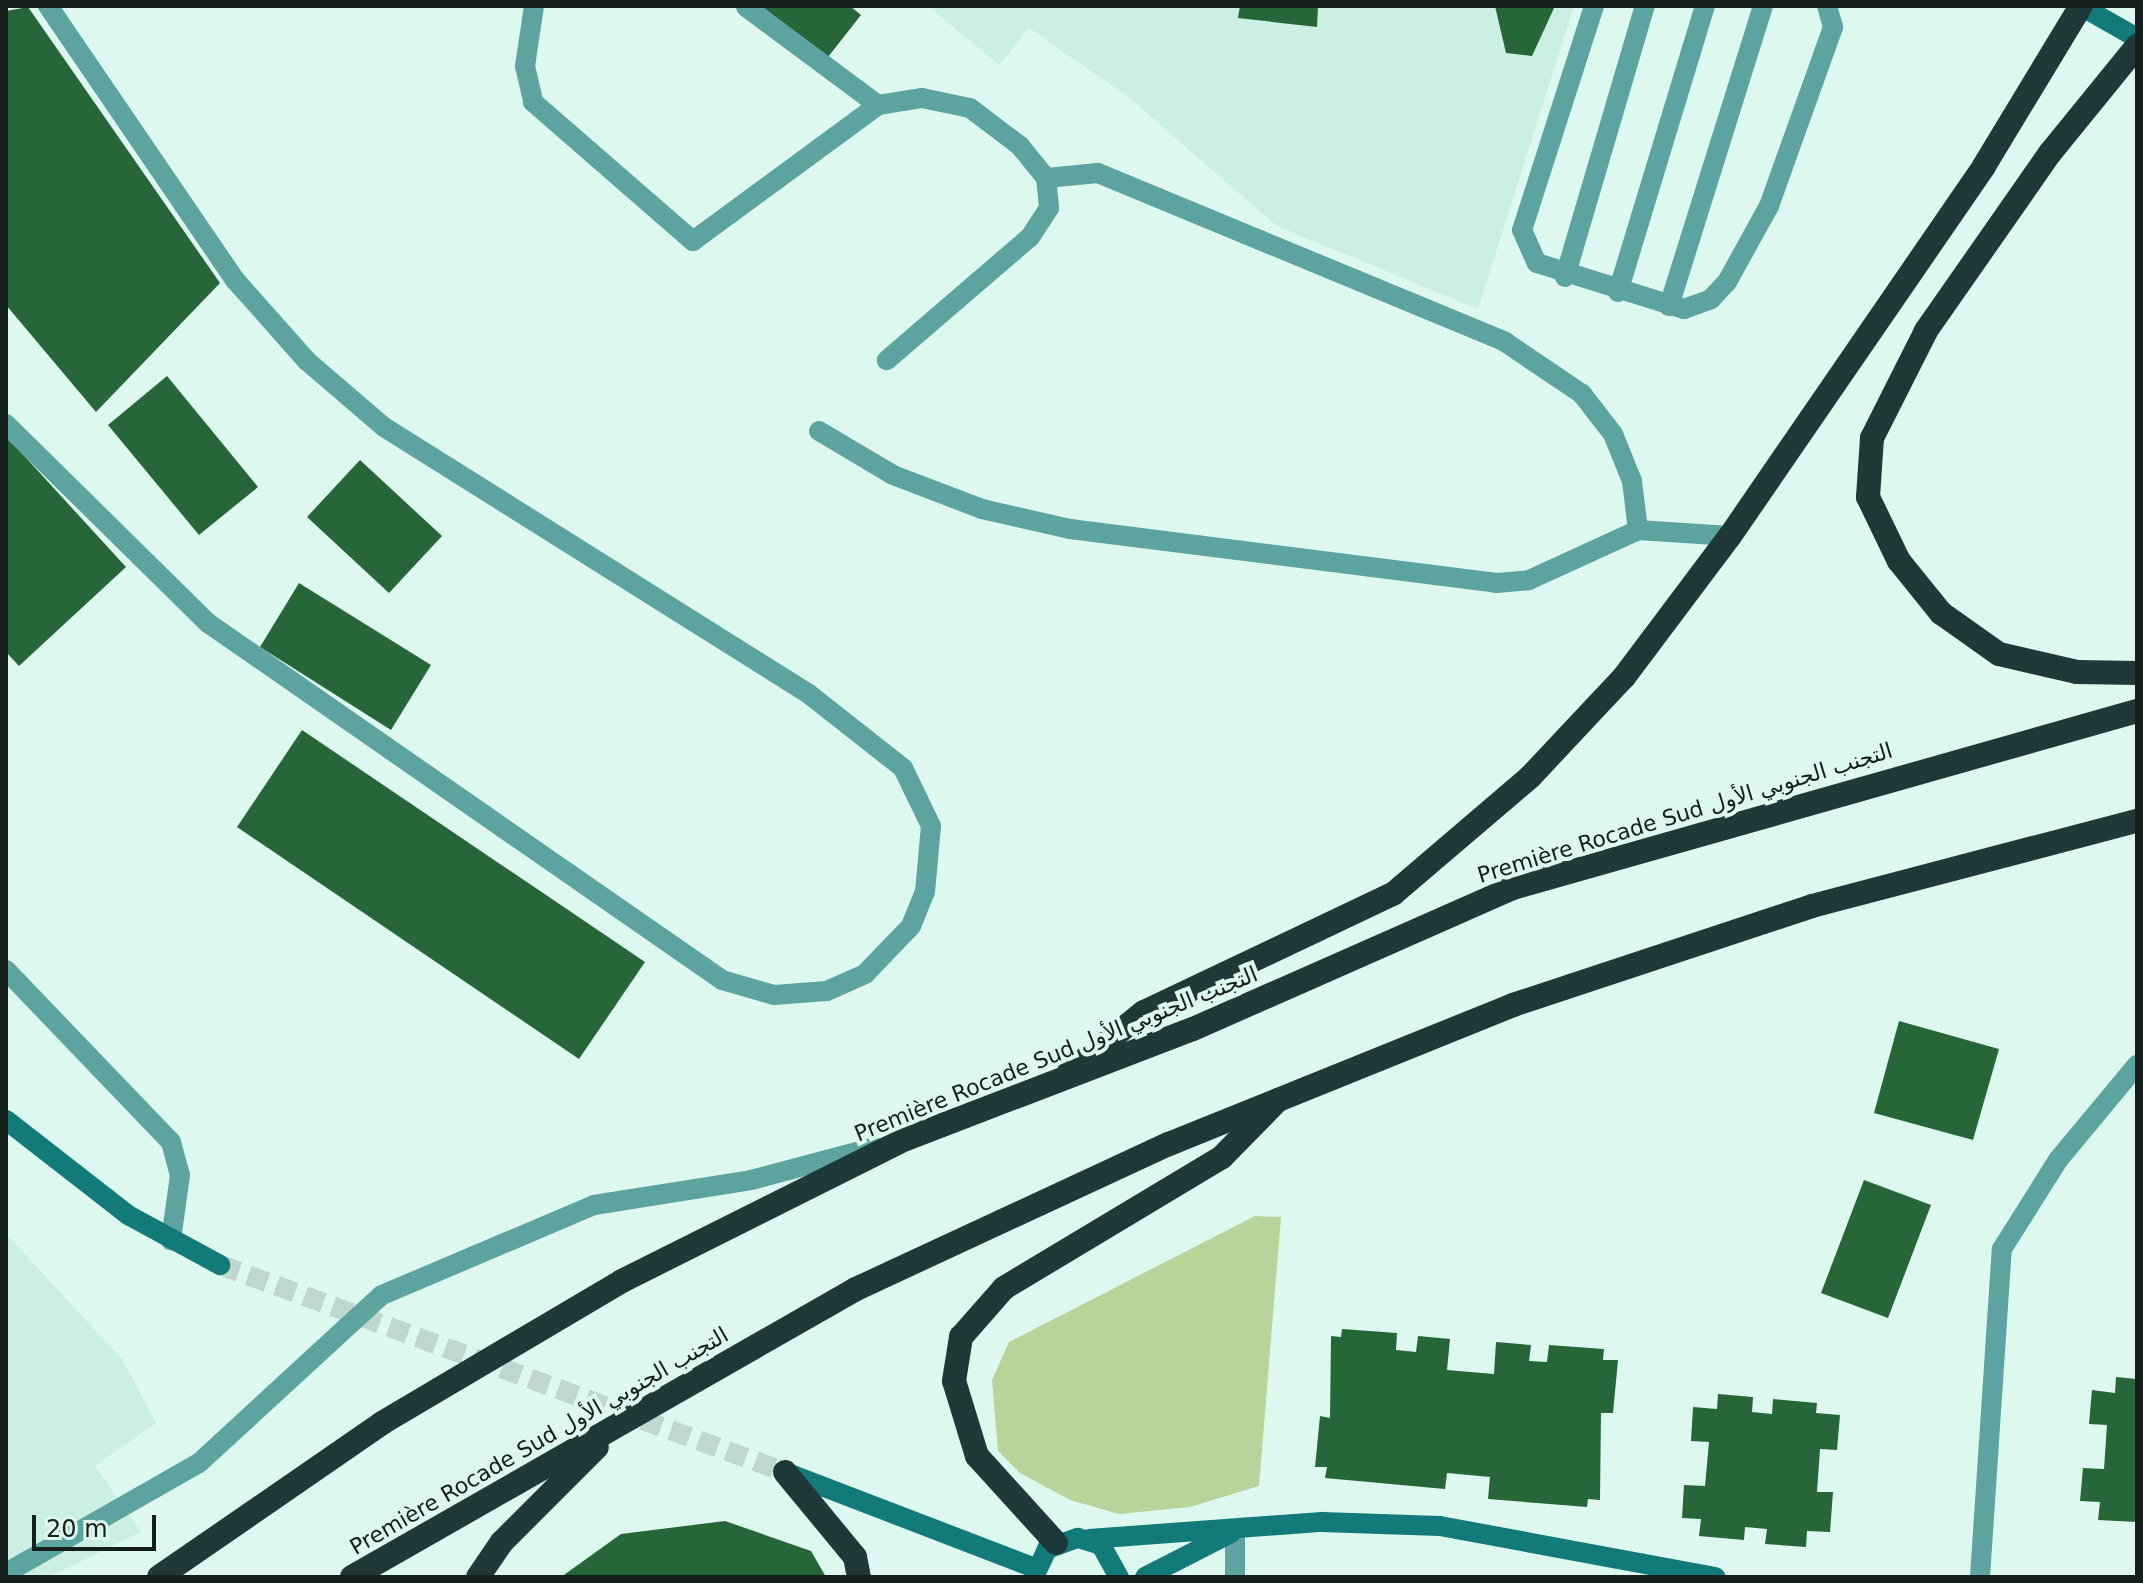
<!DOCTYPE html>
<html>
<head>
<meta charset="utf-8">
<style>
	body { margin:0 }
	#map { position:relative; width:2143px; height:1583px; overflow:hidden; background:#ddf8ee; font-family:"DejaVu Sans",Cairo,sans-serif }
	div>[style] { position:absolute }
	[style*='--x'] { left:calc(var(--x)*1px); top:calc(var(--y)*1px); width:calc(var(--w)*1px); rotate:calc(var(--a)*1deg) }
	.built>* { inset:0; background:#cbefe2 }
	.green>* { inset:0; background:#b9d49a }
	.building>* { inset:0; background:#276638 }
	.secondary-tunnel>* { height:20px; margin-top:-10px; transform-origin:0; background:repeating-linear-gradient(90deg,#bfd7ce 0 20px,transparent 0 30px) }
	.lane>* { height:20px; margin:-10px; padding:0 10px; transform-origin:10px; border-radius:10px; background:#5da4a1 }
	.street>* { height:20px; margin:-10px; padding:0 10px; transform-origin:10px; border-radius:10px; background:#5da4a1 }
	.secondary>* { height:20px; margin:-10px; padding:0 10px; transform-origin:10px; border-radius:10px; background:#127a78 }
	.highway>* { height:24px; margin:-12px; padding:0 12px; transform-origin:12px; border-radius:12px; background:#1f3938 }
	span { translate:-50% -50%; white-space:nowrap; text-align:center; line-height:1.15; -webkit-text-stroke:8px #ddf8ee; paint-order:stroke }
	.street-label { font-size:22px; color:#141e1b }
	.frame { position:absolute; inset:0; border:8px solid #141e1b; pointer-events:none }
	.scale { position:absolute; left:32px; top:1515px; width:124px; height:36px; box-sizing:border-box; border:4px solid #141e1b; border-top:0; padding-left:10px; font-size:24px; line-height:28px; white-space:nowrap; color:#141e1b; -webkit-text-stroke:6px #ddf8ee; paint-order:stroke }
</style>
</head>
<body>
<div id="map">
	<div class="built">
		<div style="clip-path:polygon(928px 6px,1574px 6px,1478px 309px,1277px 226px,1127px 96px,1029px 28px,999px 65px)"></div>
		<div style="clip-path:polygon(6px 1234px,122px 1359px,156px 1423px,95px 1466px,141px 1532px,48px 1577px,6px 1577px)"></div>
	</div>
	<div class="green">
		<div style="clip-path:polygon(1255px 1216px,1281px 1217px,1259px 1486px,1190px 1507px,1119px 1514px,1070px 1500px,1020px 1473px,998px 1451px,992px 1380px,1009px 1342px)"></div>
	</div>
	<div class="building">
		<div style="clip-path:polygon(761px 6px,850px 6px,861px 15px,828px 57px)"></div>
		<div style="clip-path:polygon(1240px 6px,1318px 6px,1317px 27px,1238px 18px)"></div>
		<div style="clip-path:polygon(1495px 6px,1555px 6px,1532px 56px,1506px 53px)"></div>
		<div style="clip-path:polygon(28px 7px,220px 283px,96px 412px,6px 305px,6px 11px)"></div>
		<div style="clip-path:polygon(167px 376px,258px 487px,199px 535px,108px 425px)"></div>
		<div style="clip-path:polygon(6px 436px,126px 567px,19px 666px,6px 652px)"></div>
		<div style="clip-path:polygon(360px 460px,442px 536px,389px 593px,307px 517px)"></div>
		<div style="clip-path:polygon(299px 583px,431px 665px,391px 730px,260px 647px)"></div>
		<div style="clip-path:polygon(302px 730px,645px 962px,579px 1059px,237px 827px)"></div>
		<div style="clip-path:polygon(1899px 1021px,1999px 1049px,1973px 1140px,1874px 1113px)"></div>
		<div style="clip-path:polygon(1864px 1180px,1931px 1205px,1888px 1318px,1821px 1293px)"></div>
		<div style="clip-path:polygon(1342px 1329px,1397px 1333px,1396px 1350px,1416px 1352px,1418px 1336px,1450px 1339px,1447px 1370px,1494px 1374px,1496px 1342px,1531px 1345px,1529px 1361px,1547px 1362px,1549px 1345px,1604px 1349px,1603px 1360px,1618px 1360px,1613px 1413px,1601px 1413px,1600px 1500px,1588px 1499px,1587px 1507px,1488px 1499px,1490px 1477px,1447px 1473px,1445px 1489px,1325px 1478px,1327px 1467px,1315px 1467px,1320px 1416px,1330px 1418px,1331px 1336px,1341px 1337px)"></div>
		<div style="clip-path:polygon(2116px 1377px,2137px 1379px,2137px 1522px,2098px 1520px,2100px 1502px,2080px 1501px,2083px 1468px,2104px 1469px,2107px 1425px,2089px 1424px,2092px 1390px,2115px 1393px)"></div>
		<div style="clip-path:polygon(1718px 1394px,1753px 1397px,1752px 1412px,1772px 1414px,1773px 1399px,1817px 1403px,1816px 1413px,1840px 1415px,1837px 1450px,1820px 1449px,1817px 1492px,1833px 1492px,1830px 1532px,1807px 1531px,1806px 1547px,1765px 1544px,1767px 1529px,1745px 1527px,1744px 1540px,1699px 1536px,1701px 1519px,1682px 1518px,1684px 1485px,1705px 1486px,1709px 1442px,1691px 1441px,1693px 1407px,1717px 1409px)"></div>
		<div style="clip-path:polygon(725px 1521px,811px 1551px,826px 1577px,561px 1577px,621px 1534px)"></div>
	</div>
	<div class="secondary-tunnel">
		<div style="--x:220;--y:1265;--w:602;--a:20.12"></div>
	</div>
	<div class="lane">
		<div style="--x:534;--y:6;--w:61;--a:98.5"></div>
		<div style="--x:525;--y:66;--w:37;--a:77"></div>
		<div style="--x:533;--y:102;--w:212;--a:41"></div>
		<div style="--x:693;--y:241;--w:230;--a:-36.3"></div>
		<div style="--x:878;--y:105;--w:45;--a:-9"></div>
		<div style="--x:922;--y:98;--w:49;--a:11.8"></div>
		<div style="--x:970;--y:108;--w:63;--a:37.2"></div>
		<div style="--x:1020;--y:146;--w:41;--a:50.9"></div>
		<div style="--x:1046;--y:178;--w:30;--a:84"></div>
		<div style="--x:1049;--y:208;--w:35;--a:123"></div>
		<div style="--x:1030;--y:237;--w:189;--a:139.3"></div>
		<div style="--x:1594;--y:6;--w:235;--a:107.8"></div>
		<div style="--x:1522;--y:230;--w:36;--a:66"></div>
		<div style="--x:1537;--y:263;--w:154;--a:17.4"></div>
		<div style="--x:1684;--y:309;--w:29;--a:-20"></div>
		<div style="--x:1711;--y:299;--w:23;--a:-47"></div>
		<div style="--x:1727;--y:282;--w:87;--a:-61.1"></div>
		<div style="--x:1769;--y:206;--w:190;--a:-70.3"></div>
		<div style="--x:1833;--y:27;--w:22;--a:-106"></div>
		<div style="--x:746;--y:7;--w:164;--a:36.6"></div>
		<div style="--x:1046;--y:178;--w:52;--a:-5.5"></div>
		<div style="--x:1098;--y:173;--w:441;--a:22.5"></div>
		<div style="--x:1505;--y:342;--w:93;--a:34"></div>
		<div style="--x:1582;--y:394;--w:51;--a:52.2"></div>
		<div style="--x:1613;--y:434;--w:51;--a:68"></div>
		<div style="--x:1632;--y:481;--w:49;--a:83"></div>
		<div style="--x:1565;--y:277;--w:283;--a:-73.6"></div>
		<div style="--x:1618;--y:292;--w:299;--a:-73.1"></div>
		<div style="--x:1669;--y:306;--w:314;--a:-72.6"></div>
		<div style="--x:6;--y:970;--w:238;--a:46.2"></div>
		<div style="--x:171;--y:1142;--w:34;--a:75"></div>
		<div style="--x:180;--y:1175;--w:66;--a:97.9"></div>
		<div style="--x:6;--y:1573;--w:222;--a:-29.7"></div>
		<div style="--x:199;--y:1463;--w:248;--a:-42.6"></div>
		<div style="--x:382;--y:1295;--w:230;--a:-23"></div>
		<div style="--x:594;--y:1205;--w:159;--a:-9"></div>
		<div style="--x:751;--y:1180;--w:128;--a:-14.9"></div>
	</div>
	<div class="street">
		<div style="--x:6;--y:424;--w:284;--a:44.6"></div>
		<div style="--x:208;--y:623;--w:626;--a:34.78"></div>
		<div style="--x:722;--y:980;--w:54;--a:16.1"></div>
		<div style="--x:774;--y:995;--w:53;--a:-4.3"></div>
		<div style="--x:827;--y:991;--w:42;--a:-24.1"></div>
		<div style="--x:865;--y:974;--w:66;--a:-46.2"></div>
		<div style="--x:911;--y:926;--w:37;--a:-68"></div>
		<div style="--x:925;--y:892;--w:66;--a:-84.8"></div>
		<div style="--x:931;--y:826;--w:64;--a:-115.8"></div>
		<div style="--x:903;--y:768;--w:120;--a:-141.8"></div>
		<div style="--x:809;--y:694;--w:502;--a:-147.86"></div>
		<div style="--x:384;--y:427;--w:101;--a:-139.4"></div>
		<div style="--x:307;--y:361;--w:108;--a:-131.6"></div>
		<div style="--x:235;--y:280;--w:332;--a:-124.3"></div>
		<div style="--x:819;--y:431;--w:86;--a:30.7"></div>
		<div style="--x:893;--y:475;--w:95;--a:20.9"></div>
		<div style="--x:982;--y:509;--w:90;--a:12.8"></div>
		<div style="--x:1070;--y:529;--w:430;--a:7.2"></div>
		<div style="--x:1497;--y:583;--w:32;--a:-5"></div>
		<div style="--x:1529;--y:580;--w:120;--a:-24.6"></div>
		<div style="--x:1638;--y:530;--w:92;--a:3.7"></div>
		<div style="--x:1235;--y:1577;--w:45;--a:-90"></div>
		<div style="--x:1980;--y:1577;--w:329;--a:-86.2"></div>
		<div style="--x:2002;--y:1249;--w:105;--a:-57.8"></div>
		<div style="--x:2058;--y:1160;--w:124;--a:-50.3"></div>
	</div>
	<div class="secondary">
		<div style="--x:2081;--y:6;--w:64;--a:29.7"></div>
		<div style="--x:6;--y:1120;--w:155;--a:37.9"></div>
		<div style="--x:128;--y:1215;--w:105;--a:28.5"></div>
		<div style="--x:785;--y:1472;--w:268;--a:21"></div>
		<div style="--x:1089;--y:1539;--w:234;--a:-4.2"></div>
		<div style="--x:1322;--y:1522;--w:118;--a:1.9"></div>
		<div style="--x:1440;--y:1526;--w:280;--a:10.5"></div>
		<div style="--x:1034;--y:1577;--w:31;--a:-65"></div>
		<div style="--x:1047;--y:1549;--w:33;--a:-20"></div>
		<div style="--x:1078;--y:1538;--w:24;--a:17"></div>
		<div style="--x:1101;--y:1545;--w:37;--a:61"></div>
		<div style="--x:1145;--y:1577;--w:97;--a:-27.1"></div>
	</div>
	<div class="highway">
		<div style="--x:2137;--y:46;--w:138;--a:129.1"></div>
		<div style="--x:2050;--y:153;--w:217;--a:124.9"></div>
		<div style="--x:1926;--y:331;--w:120;--a:116.8"></div>
		<div style="--x:1872;--y:438;--w:59;--a:93.9"></div>
		<div style="--x:1868;--y:497;--w:71;--a:64.2"></div>
		<div style="--x:1899;--y:561;--w:67;--a:51.1"></div>
		<div style="--x:1941;--y:613;--w:71;--a:35.3"></div>
		<div style="--x:1999;--y:654;--w:80;--a:13"></div>
		<div style="--x:2077;--y:672;--w:60;--a:1"></div>
		<div style="--x:1069;--y:1072;--w:96;--a:-38.7"></div>
		<div style="--x:1144;--y:1012;--w:276;--a:-25.4"></div>
		<div style="--x:1393;--y:894;--w:180;--a:-40.5"></div>
		<div style="--x:1530;--y:777;--w:137;--a:-46.8"></div>
		<div style="--x:1624;--y:677;--w:176;--a:-53.1"></div>
		<div style="--x:1730;--y:536;--w:449;--a:-55.5"></div>
		<div style="--x:1984;--y:166;--w:187;--a:-58.8"></div>
		<div style="--x:785;--y:1472;--w:110;--a:50.5"></div>
		<div style="--x:855;--y:1557;--w:20;--a:79"></div>
		<div style="--x:1056;--y:1543;--w:118;--a:-132.2"></div>
		<div style="--x:977;--y:1456;--w:78;--a:-107"></div>
		<div style="--x:954;--y:1381;--w:45;--a:-81"></div>
		<div style="--x:961;--y:1337;--w:65;--a:-48.7"></div>
		<div style="--x:1004;--y:1288;--w:254;--a:-31"></div>
		<div style="--x:1222;--y:1157;--w:80;--a:-45.5"></div>
		<div style="--x:159;--y:1577;--w:271;--a:-34.6"></div>
		<div style="--x:382;--y:1423;--w:279;--a:-30.6"></div>
		<div style="--x:622;--y:1281;--w:318;--a:-26.6"></div>
		<div style="--x:906;--y:1139;--w:307;--a:-21"></div>
		<div style="--x:1193;--y:1029;--w:350;--a:-23.8"></div>
		<div style="--x:1513;--y:888;--w:649;--a:-15.84"></div>
		<div style="--x:352;--y:1577;--w:580;--a:-29.74"></div>
		<div style="--x:856;--y:1289;--w:345;--a:-24.9"></div>
		<div style="--x:1169;--y:1144;--w:371;--a:-22"></div>
		<div style="--x:1513;--y:1005;--w:315;--a:-18.3"></div>
		<div style="--x:1812;--y:906;--w:336;--a:-14.7"></div>
		<div style="--x:478;--y:1577;--w:42;--a:-55.6"></div>
		<div style="--x:502;--y:1542;--w:134;--a:-45"></div>
	</div>
	<div class="street-label">
		<span style="left:1685px;top:813px;rotate:-17deg">Première Rocade Sud التجنب الجنوبي الأول</span>
		<span style="left:1056px;top:1054px;rotate:-22deg">Première Rocade Sud التجنب الجنوبي الأول</span>
		<span style="left:539px;top:1441px;rotate:-30deg">Première Rocade Sud التجنب الجنوبي الأول</span>
	</div>
	<div class="frame"></div>
	<div class="scale">20 m</div>
</div>
</body>
</html>
